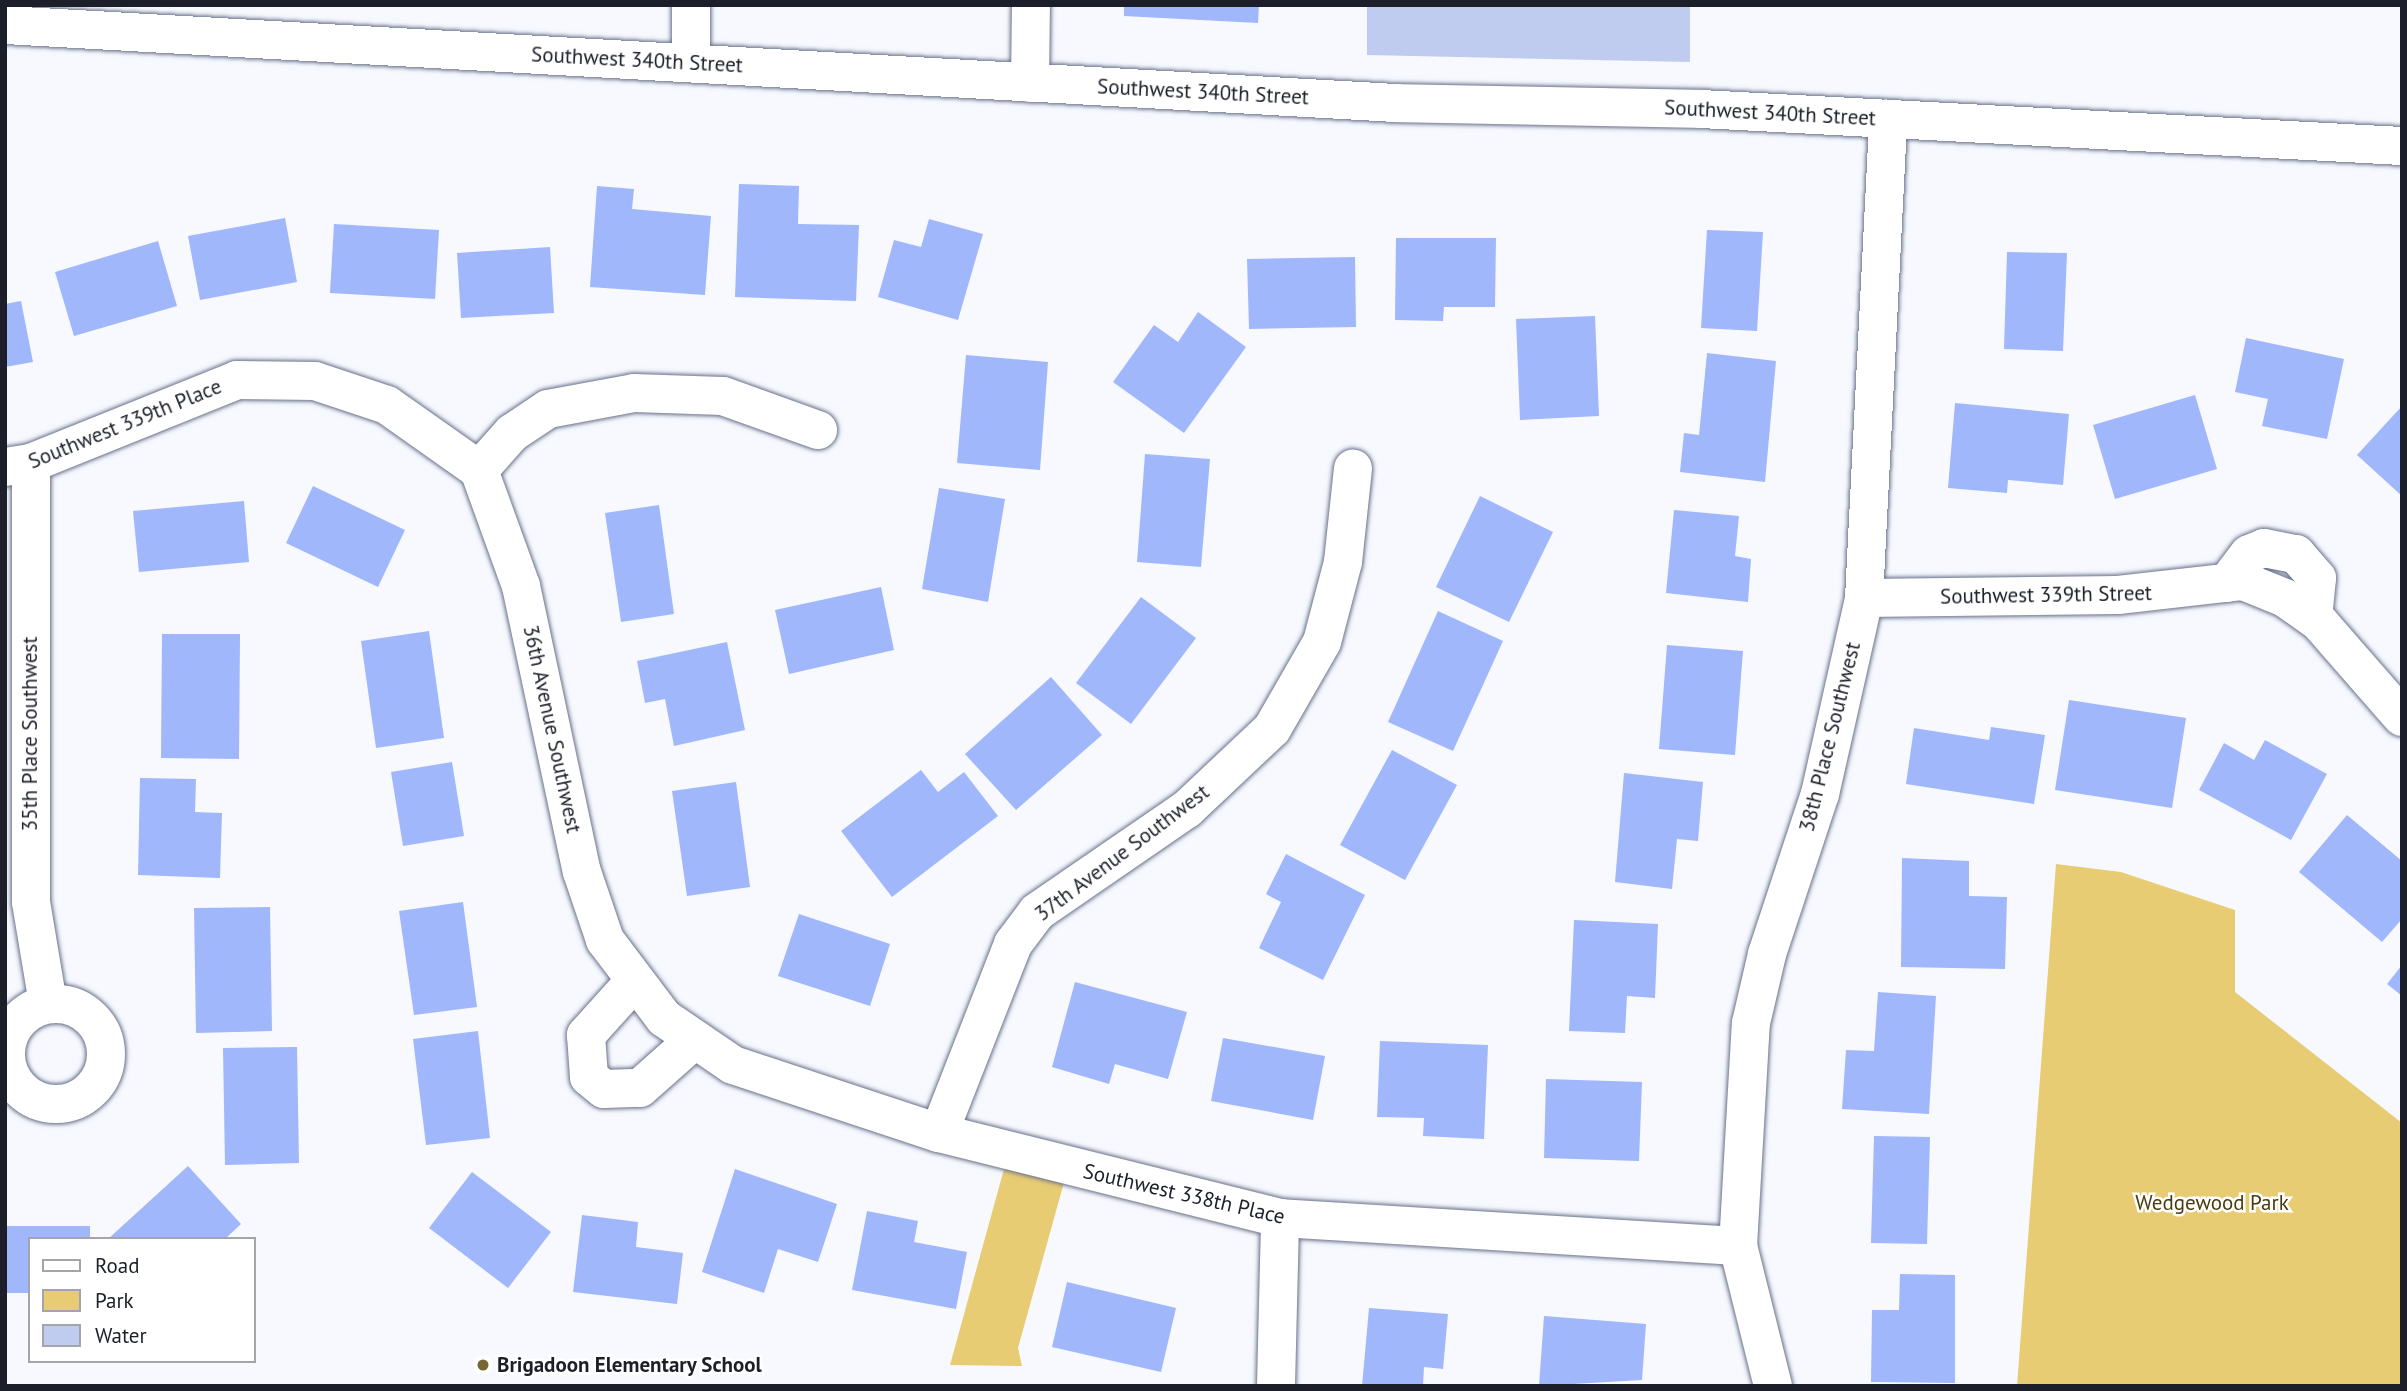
<!DOCTYPE html>
<html>
<head>
<meta charset="utf-8">
<style>
	body { margin:0 }
	#map { position:relative; width:2407px; height:1391px; overflow:hidden; background:#f7f9ff; font-family:"PT Sans",sans-serif }
	div>[style] { position:absolute }
	[style*='--x'] { left:calc(var(--x)*1px); top:calc(var(--y)*1px); width:calc(var(--w)*1px); rotate:calc(var(--a)*1deg) }
	.green>* { inset:0; background:#e7cc74 }
	.water>* { inset:0; background:#bfccef }
	.building>* { inset:0; background:#a0b7fc }
	.roads { filter:drop-shadow(0 0 2px #69718a) drop-shadow(0 0 2px #69718a) }
	.minor>* { height:38px; margin:-19px; padding:0 19px; transform-origin:19px; border-radius:19px; background:#fff }
	.minor>.ring { margin:-19px; padding:0; box-sizing:content-box; background:none; border:38px solid #fff; border-radius:50% }
	.major>* { height:38px; margin:-19px; padding:0 19px; transform-origin:19px; border-radius:19px; background:#fff }
	.dots>* { width:19px; height:19px; translate:-50% -50%; box-sizing:border-box; border:4px solid #fff; border-radius:50% }
	span { translate:-50% -50%; white-space:nowrap; text-align:center; line-height:1.15; -webkit-text-stroke:5px #fff; paint-order:stroke }
	.street-label { font-size:21px; color:#1c1f29 }
	.park-label { font-size:21px; color:#483c0f }
	.poi-label { font-size:21px; color:#1c1f29; font-weight:700 }
	.left { translate:0 -50%; text-align:left }
	.frame { position:absolute; inset:0; border:7px solid #1c1f29; pointer-events:none }
	.legend { position:absolute; left:28px; top:1237px; width:228px; height:126px; box-sizing:border-box; background:#fff; border:2px solid #a4a5a9; margin:0; padding:9px 12px; list-style:none; font-size:21px; color:#1c1f29 }
	.legend li { display:flex; align-items:center; gap:14px; height:35px }
	.legend b { width:35px; border:2px solid #a4a5a9 }
</style>
</head>
<body>
<div id="map">
	<div class="green">
		<div style="clip-path:polygon(2056px 864px,2121px 872px,2235px 910px,2235px 992px,2402px 1123px,2402px 1386px,2017px 1386px)"></div>
		<div style="clip-path:polygon(1009px 1151px,1068px 1168px,1018px 1348px,1022px 1366px,950px 1365px)"></div>
	</div>
	<div class="water">
		<div style="clip-path:polygon(1367px 5px,1690px 5px,1690px 62px,1367px 55px)"></div>
	</div>
	<div class="building">
		<div style="clip-path:polygon(1124px 5px,1259px 5px,1258px 23px,1124px 16px)"></div>
		<div style="clip-path:polygon(739px 184px,799px 186px,798px 224px,859px 225px,856px 301px,735px 297px)"></div>
		<div style="clip-path:polygon(597px 186px,634px 189px,632px 209px,711px 216px,705px 295px,590px 287px)"></div>
		<div style="clip-path:polygon(285px 218px,297px 282px,200px 300px,188px 236px)"></div>
		<div style="clip-path:polygon(929px 219px,983px 234px,958px 320px,878px 297px,894px 240px,921px 247px)"></div>
		<div style="clip-path:polygon(334px 224px,439px 230px,435px 299px,330px 293px)"></div>
		<div style="clip-path:polygon(1707px 230px,1763px 232px,1757px 331px,1701px 328px)"></div>
		<div style="clip-path:polygon(1396px 238px,1496px 238px,1495px 307px,1444px 307px,1443px 321px,1395px 320px)"></div>
		<div style="clip-path:polygon(158px 241px,177px 306px,74px 336px,55px 272px)"></div>
		<div style="clip-path:polygon(550px 247px,554px 313px,461px 318px,457px 253px)"></div>
		<div style="clip-path:polygon(2007px 252px,2067px 253px,2063px 351px,2004px 349px)"></div>
		<div style="clip-path:polygon(1355px 257px,1356px 327px,1249px 329px,1247px 259px)"></div>
		<div style="clip-path:polygon(21px 301px,33px 362px,5px 367px,5px 304px)"></div>
		<div style="clip-path:polygon(1198px 312px,1246px 347px,1184px 433px,1113px 382px,1154px 325px,1178px 342px)"></div>
		<div style="clip-path:polygon(1595px 316px,1599px 416px,1520px 420px,1516px 319px)"></div>
		<div style="clip-path:polygon(2246px 338px,2344px 359px,2327px 439px,2262px 426px,2268px 399px,2235px 392px)"></div>
		<div style="clip-path:polygon(1707px 353px,1776px 361px,1765px 482px,1680px 472px,1684px 433px,1699px 435px)"></div>
		<div style="clip-path:polygon(966px 355px,1048px 362px,1040px 470px,957px 463px)"></div>
		<div style="clip-path:polygon(2195px 395px,2217px 469px,2115px 499px,2093px 425px)"></div>
		<div style="clip-path:polygon(1955px 403px,2069px 414px,2063px 485px,2008px 480px,2007px 493px,1948px 488px)"></div>
		<div style="clip-path:polygon(2402px 406px,2402px 496px,2357px 455px)"></div>
		<div style="clip-path:polygon(1145px 454px,1210px 459px,1201px 567px,1137px 562px)"></div>
		<div style="clip-path:polygon(313px 486px,405px 530px,378px 587px,286px 543px)"></div>
		<div style="clip-path:polygon(939px 488px,1005px 499px,988px 602px,922px 589px)"></div>
		<div style="clip-path:polygon(1480px 496px,1553px 532px,1509px 622px,1436px 587px)"></div>
		<div style="clip-path:polygon(244px 501px,249px 562px,139px 572px,133px 511px)"></div>
		<div style="clip-path:polygon(659px 505px,674px 614px,621px 622px,605px 513px)"></div>
		<div style="clip-path:polygon(1674px 510px,1739px 516px,1735px 556px,1751px 559px,1748px 602px,1666px 593px)"></div>
		<div style="clip-path:polygon(881px 587px,894px 650px,789px 674px,775px 610px)"></div>
		<div style="clip-path:polygon(1141px 597px,1196px 638px,1131px 724px,1076px 683px)"></div>
		<div style="clip-path:polygon(1438px 611px,1503px 641px,1453px 751px,1388px 722px)"></div>
		<div style="clip-path:polygon(429px 631px,444px 738px,376px 748px,361px 641px)"></div>
		<div style="clip-path:polygon(162px 634px,240px 634px,239px 759px,161px 758px)"></div>
		<div style="clip-path:polygon(727px 642px,745px 730px,674px 746px,665px 699px,645px 703px,637px 661px)"></div>
		<div style="clip-path:polygon(1667px 645px,1743px 651px,1735px 755px,1659px 749px)"></div>
		<div style="clip-path:polygon(1051px 677px,1102px 735px,1016px 810px,965px 754px)"></div>
		<div style="clip-path:polygon(2069px 700px,2186px 718px,2172px 808px,2055px 790px)"></div>
		<div style="clip-path:polygon(1991px 727px,2045px 735px,2034px 804px,1906px 784px,1914px 728px,1989px 740px)"></div>
		<div style="clip-path:polygon(2265px 740px,2327px 774px,2291px 840px,2199px 790px,2224px 743px,2254px 760px)"></div>
		<div style="clip-path:polygon(1392px 750px,1457px 785px,1405px 880px,1340px 845px)"></div>
		<div style="clip-path:polygon(452px 762px,464px 836px,403px 846px,391px 772px)"></div>
		<div style="clip-path:polygon(921px 770px,938px 792px,964px 772px,998px 816px,892px 897px,841px 831px)"></div>
		<div style="clip-path:polygon(1624px 773px,1703px 782px,1698px 841px,1677px 839px,1672px 889px,1615px 882px)"></div>
		<div style="clip-path:polygon(140px 778px,196px 779px,195px 812px,222px 813px,220px 878px,138px 875px)"></div>
		<div style="clip-path:polygon(736px 782px,750px 887px,687px 896px,672px 791px)"></div>
		<div style="clip-path:polygon(2347px 815px,2402px 861px,2402px 919px,2382px 942px,2299px 872px)"></div>
		<div style="clip-path:polygon(1286px 854px,1365px 895px,1323px 980px,1259px 948px,1281px 902px,1266px 894px)"></div>
		<div style="clip-path:polygon(1902px 858px,1969px 861px,1969px 896px,2007px 897px,2005px 969px,1901px 967px)"></div>
		<div style="clip-path:polygon(463px 902px,477px 1007px,414px 1015px,399px 911px)"></div>
		<div style="clip-path:polygon(270px 907px,272px 1031px,196px 1033px,194px 908px)"></div>
		<div style="clip-path:polygon(799px 914px,890px 944px,870px 1006px,778px 976px)"></div>
		<div style="clip-path:polygon(1574px 920px,1658px 924px,1655px 998px,1627px 996px,1625px 1033px,1569px 1031px)"></div>
		<div style="clip-path:polygon(2402px 965px,2402px 996px,2387px 984px)"></div>
		<div style="clip-path:polygon(1075px 982px,1187px 1012px,1168px 1079px,1115px 1064px,1109px 1084px,1052px 1067px)"></div>
		<div style="clip-path:polygon(1878px 992px,1936px 996px,1929px 1114px,1842px 1109px,1846px 1050px,1874px 1051px)"></div>
		<div style="clip-path:polygon(478px 1031px,490px 1138px,426px 1145px,413px 1039px)"></div>
		<div style="clip-path:polygon(1223px 1038px,1325px 1056px,1313px 1120px,1211px 1101px)"></div>
		<div style="clip-path:polygon(1380px 1041px,1488px 1045px,1484px 1139px,1423px 1136px,1424px 1118px,1377px 1117px)"></div>
		<div style="clip-path:polygon(297px 1047px,299px 1163px,225px 1165px,223px 1048px)"></div>
		<div style="clip-path:polygon(1546px 1079px,1642px 1082px,1639px 1161px,1544px 1158px)"></div>
		<div style="clip-path:polygon(1874px 1136px,1930px 1137px,1927px 1244px,1871px 1243px)"></div>
		<div style="clip-path:polygon(188px 1166px,241px 1224px,225px 1239px,108px 1239px)"></div>
		<div style="clip-path:polygon(735px 1169px,837px 1204px,818px 1262px,778px 1249px,764px 1293px,702px 1272px)"></div>
		<div style="clip-path:polygon(472px 1172px,551px 1232px,508px 1288px,429px 1228px)"></div>
		<div style="clip-path:polygon(867px 1211px,918px 1221px,914px 1242px,967px 1252px,956px 1309px,852px 1290px)"></div>
		<div style="clip-path:polygon(582px 1215px,638px 1222px,636px 1247px,683px 1253px,677px 1304px,573px 1292px)"></div>
		<div style="clip-path:polygon(5px 1226px,90px 1226px,90px 1239px,30px 1239px,30px 1293px,5px 1293px)"></div>
		<div style="clip-path:polygon(1900px 1274px,1955px 1275px,1955px 1383px,1871px 1382px,1872px 1310px,1899px 1310px)"></div>
		<div style="clip-path:polygon(1067px 1282px,1176px 1308px,1161px 1372px,1052px 1347px)"></div>
		<div style="clip-path:polygon(1369px 1308px,1448px 1314px,1443px 1369px,1424px 1367px,1423px 1386px,1362px 1386px)"></div>
		<div style="clip-path:polygon(1544px 1316px,1646px 1324px,1642px 1380px,1539px 1386px)"></div>
	</div>
	<div class="roads">
		<div class="minor">
			<div style="--x:691;--y:5;--w:58;--a:90"></div>
			<div style="--x:1030;--y:83;--w:78;--a:-89.3"></div>
			<div style="--x:31;--y:463;--w:439;--a:90"></div>
			<div style="--x:31;--y:902;--w:103;--a:80.5"></div>
			<div style="--x:5;--y:467;--w:26;--a:-9"></div>
			<div style="--x:31;--y:463;--w:222;--a:-21.9"></div>
			<div style="--x:237;--y:380;--w:78;--a:0.7"></div>
			<div style="--x:315;--y:381;--w:76;--a:18.4"></div>
			<div style="--x:387;--y:405;--w:113;--a:35.2"></div>
			<div style="--x:479;--y:470;--w:50;--a:-48.3"></div>
			<div style="--x:512;--y:433;--w:43;--a:-33.7"></div>
			<div style="--x:548;--y:409;--w:87;--a:-10.5"></div>
			<div style="--x:634;--y:393;--w:89;--a:1.9"></div>
			<div style="--x:723;--y:396;--w:101;--a:19.7"></div>
			<div style="--x:479;--y:470;--w:123;--a:70.1"></div>
			<div style="--x:521;--y:586;--w:292;--a:78"></div>
			<div style="--x:582;--y:872;--w:72;--a:71.3"></div>
			<div style="--x:605;--y:940;--w:98;--a:52.9"></div>
			<div style="--x:664;--y:1018;--w:83;--a:34.3"></div>
			<div style="--x:733;--y:1065;--w:217;--a:18.3"></div>
			<div style="--x:939;--y:1133;--w:351;--a:14"></div>
			<div style="--x:1280;--y:1218;--w:459;--a:3.5"></div>
			<div style="--x:2227;--y:583;--w:36;--a:-53"></div>
			<div style="--x:2249;--y:554;--w:16;--a:-22"></div>
			<div style="--x:2264;--y:548;--w:33;--a:11"></div>
			<div style="--x:2296;--y:554;--w:32;--a:49"></div>
			<div style="--x:2317;--y:578;--w:40;--a:95.7"></div>
			<div style="--x:1864;--y:598;--w:254;--a:-0.7"></div>
			<div style="--x:2118;--y:595;--w:126;--a:-6.4"></div>
			<div style="--x:2243;--y:581;--w:45;--a:22"></div>
			<div style="--x:2285;--y:598;--w:42;--a:35.2"></div>
			<div style="--x:2319;--y:622;--w:126;--a:48.9"></div>
			<div style="--x:632;--y:984;--w:69;--a:132"></div>
			<div style="--x:586;--y:1035;--w:42;--a:85.9"></div>
			<div style="--x:589;--y:1077;--w:19;--a:39"></div>
			<div style="--x:604;--y:1089;--w:36;--a:-2"></div>
			<div style="--x:640;--y:1088;--w:72;--a:-41.6"></div>
			<div class="ring" style="left:6px;top:1004px;width:62px;height:62px"></div>
			<div style="--x:939;--y:1133;--w:203;--a:-68.6"></div>
			<div style="--x:1013;--y:944;--w:40;--a:-53"></div>
			<div style="--x:1037;--y:912;--w:182;--a:-34.5"></div>
			<div style="--x:1187;--y:809;--w:117;--a:-43.3"></div>
			<div style="--x:1272;--y:729;--w:100;--a:-60.1"></div>
			<div style="--x:1322;--y:642;--w:83;--a:-75.3"></div>
			<div style="--x:1343;--y:562;--w:94;--a:-83.9"></div>
			<div style="--x:1276;--y:1386;--w:168;--a:-88.6"></div>
			<div style="--x:1773;--y:1386;--w:144;--a:-104"></div>
			<div style="--x:1738;--y:1246;--w:223;--a:-86.7"></div>
			<div style="--x:1751;--y:1023;--w:71;--a:-76.9"></div>
			<div style="--x:1767;--y:954;--w:169;--a:-71.7"></div>
			<div style="--x:1820;--y:794;--w:201;--a:-77.3"></div>
			<div style="--x:1864;--y:598;--w:480;--a:-87.1"></div>
		</div>
		<div class="major">
			<div style="--x:5;--y:25;--w:1393;--a:3.21"></div>
			<div style="--x:1396;--y:103;--w:305;--a:1.1"></div>
			<div style="--x:1701;--y:109;--w:702;--a:3.02"></div>
		</div>
	</div>
	<div class="dots">
		<div style="left:483px;top:1365px;background:#766734"></div>
	</div>
	<div class="street-label">
		<span style="left:637px;top:60px;rotate:3deg">Southwest 340th Street</span>
		<span style="left:1203px;top:92px;rotate:3deg">Southwest 340th Street</span>
		<span style="left:1770px;top:113px;rotate:3deg">Southwest 340th Street</span>
		<span style="left:125px;top:424px;rotate:-22deg">Southwest 339th Place</span>
		<span style="left:2046px;top:595px;rotate:-1deg">Southwest 339th Street</span>
		<span style="left:552px;top:729px;rotate:78deg">36th Avenue Southwest</span>
		<span style="left:30px;top:734px;rotate:-90deg">35th Place Southwest</span>
		<span style="left:1830px;top:737px;rotate:-76deg">38th Place Southwest</span>
		<span style="left:1122px;top:853px;rotate:-37deg">37th Avenue Southwest</span>
		<span style="left:1184px;top:1194px;rotate:13deg">Southwest 338th Place</span>
	</div>
	<div class="park-label">
		<span style="left:2212px;top:1203px">Wedgewood Park</span>
	</div>
	<div class="poi-label">
		<span class="left" style="left:497px;top:1365px">Brigadoon Elementary School</span>
	</div>
	<div class="frame"></div>
	<ul class="legend">
	<li><b style="height:9px;background:#fff"></b>Road</li>
	<li><b style="height:19px;background:#e7cc74"></b>Park</li>
	<li><b style="height:19px;background:#bfccef"></b>Water</li>
	</ul>
</div>
</body>
</html>
